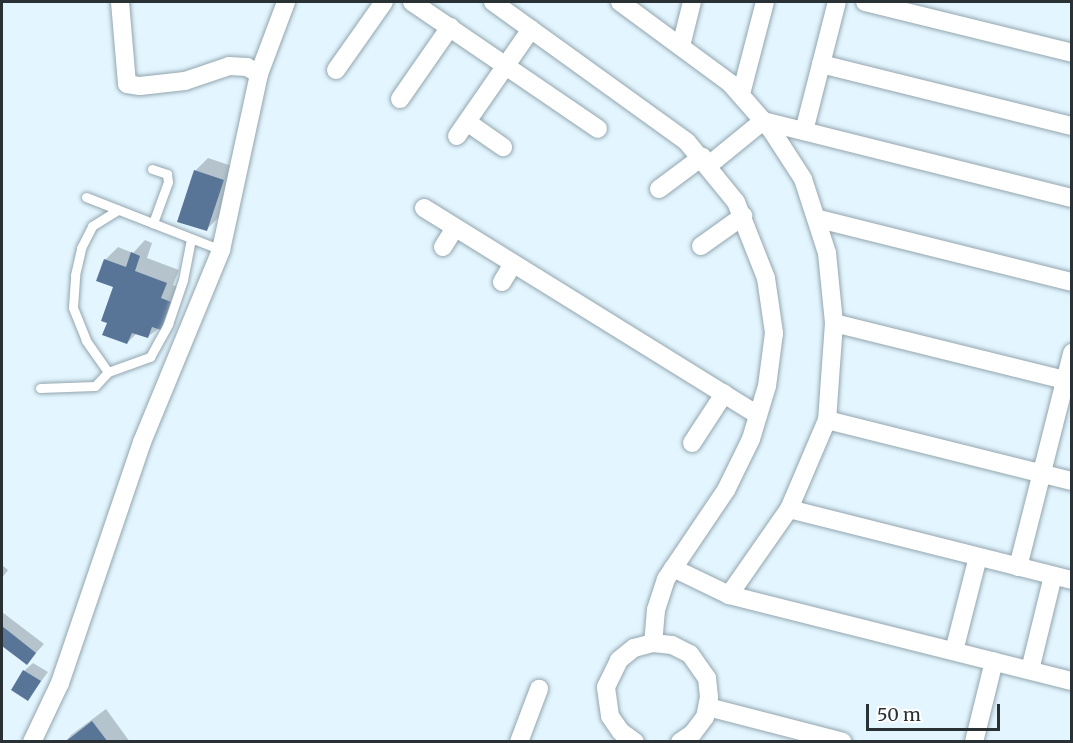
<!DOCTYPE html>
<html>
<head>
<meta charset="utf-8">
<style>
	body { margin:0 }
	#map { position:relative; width:1073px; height:743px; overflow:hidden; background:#e3f6ff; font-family:Merriweather,serif }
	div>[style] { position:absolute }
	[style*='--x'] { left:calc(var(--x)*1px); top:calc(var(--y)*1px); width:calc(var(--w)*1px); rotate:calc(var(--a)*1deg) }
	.shadow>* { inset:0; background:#0003 }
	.building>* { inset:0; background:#587598 }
	.roads { filter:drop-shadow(0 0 2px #93a5ae) drop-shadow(0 0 2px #93a5ae) }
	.service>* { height:9px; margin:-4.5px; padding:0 4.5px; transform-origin:4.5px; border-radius:4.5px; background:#fff }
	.minor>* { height:18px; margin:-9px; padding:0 9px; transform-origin:9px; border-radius:9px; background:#fff }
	span { translate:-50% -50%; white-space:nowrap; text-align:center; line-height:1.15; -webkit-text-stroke:6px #fff; paint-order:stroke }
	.frame { position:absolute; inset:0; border:3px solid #293134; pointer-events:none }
	.scale { position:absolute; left:866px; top:704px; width:134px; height:27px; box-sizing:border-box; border:3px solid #293134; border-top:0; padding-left:8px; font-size:18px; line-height:21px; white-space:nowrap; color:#293134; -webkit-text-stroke:4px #fff; paint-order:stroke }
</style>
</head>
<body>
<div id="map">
	<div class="shadow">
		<div style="clip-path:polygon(208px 158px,235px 167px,219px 217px,206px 230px,195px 171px)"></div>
		<div style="clip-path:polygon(145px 240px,152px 243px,147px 258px,179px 270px,173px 285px,183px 289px,160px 328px,147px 337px,137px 333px,127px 343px,109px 322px,115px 287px,105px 260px,118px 247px,133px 253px)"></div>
		<div style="clip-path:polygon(2px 565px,8px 570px,2px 578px)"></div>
		<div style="clip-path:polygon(2px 612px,44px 644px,27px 663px,2px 645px)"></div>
		<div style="clip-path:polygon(33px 663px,48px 672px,28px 699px,24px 671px)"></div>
		<div style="clip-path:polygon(106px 709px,130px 742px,65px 742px,71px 735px)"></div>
	</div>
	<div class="building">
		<div style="clip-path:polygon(194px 170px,224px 180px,207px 231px,177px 222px)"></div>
		<div style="clip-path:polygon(131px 252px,140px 256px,135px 271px,167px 283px,161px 298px,171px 302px,161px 330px,152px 327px,148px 338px,132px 333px,127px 344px,102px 335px,107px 323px,101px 321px,113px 287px,96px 281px,104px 259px,126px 267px)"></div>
		<div style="clip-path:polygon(2px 626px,36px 653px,27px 665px,2px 646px)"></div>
		<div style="clip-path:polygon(23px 670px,41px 681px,28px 701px,11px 690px)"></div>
		<div style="clip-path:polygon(92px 721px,108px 742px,65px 742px)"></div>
	</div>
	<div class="roads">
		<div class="service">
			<div style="--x:152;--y:169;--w:16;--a:18"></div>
			<div style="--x:167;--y:174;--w:8;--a:83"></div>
			<div style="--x:168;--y:182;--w:44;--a:110.1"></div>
			<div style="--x:86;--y:197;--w:145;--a:21.4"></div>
			<div style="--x:108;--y:372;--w:45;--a:-19.7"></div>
			<div style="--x:150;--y:357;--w:38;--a:-61"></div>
			<div style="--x:168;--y:324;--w:46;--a:-71.2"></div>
			<div style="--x:183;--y:280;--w:42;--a:-79"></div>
			<div style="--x:40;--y:388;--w:55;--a:-2.1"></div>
			<div style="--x:95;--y:386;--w:19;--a:-47"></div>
			<div style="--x:108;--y:372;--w:39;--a:-125"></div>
			<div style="--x:86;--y:340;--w:35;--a:-112"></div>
			<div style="--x:73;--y:307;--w:32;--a:-86"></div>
			<div style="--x:75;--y:275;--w:28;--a:-77"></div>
			<div style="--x:81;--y:248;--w:25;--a:-63"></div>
			<div style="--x:92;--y:226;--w:31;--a:-32"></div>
		</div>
		<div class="minor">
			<div style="--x:120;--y:2;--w:82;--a:85.1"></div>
			<div style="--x:127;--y:84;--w:13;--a:9"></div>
			<div style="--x:140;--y:86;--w:45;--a:-6.3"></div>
			<div style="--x:185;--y:81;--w:46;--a:-18.8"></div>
			<div style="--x:229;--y:66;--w:18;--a:3"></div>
			<div style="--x:247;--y:67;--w:14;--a:30"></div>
			<div style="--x:412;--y:2;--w:225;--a:34.3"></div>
			<div style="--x:493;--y:2;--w:239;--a:35.8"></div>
			<div style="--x:687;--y:142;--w:77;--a:50.8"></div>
			<div style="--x:736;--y:202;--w:82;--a:68.5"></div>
			<div style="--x:766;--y:278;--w:56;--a:81.7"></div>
			<div style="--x:774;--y:333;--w:53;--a:97.5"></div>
			<div style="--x:767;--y:386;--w:55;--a:106.8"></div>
			<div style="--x:751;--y:439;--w:57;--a:116.1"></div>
			<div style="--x:726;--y:490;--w:107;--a:124"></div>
			<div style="--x:666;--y:579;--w:33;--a:108"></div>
			<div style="--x:656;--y:610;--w:33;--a:95"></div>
			<div style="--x:620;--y:2;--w:137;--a:36.4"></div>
			<div style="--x:730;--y:83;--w:64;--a:48.8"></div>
			<div style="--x:772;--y:131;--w:57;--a:57.1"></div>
			<div style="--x:803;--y:179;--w:78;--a:72"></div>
			<div style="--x:827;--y:253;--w:70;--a:84.3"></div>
			<div style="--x:834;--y:323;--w:97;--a:94.1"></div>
			<div style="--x:827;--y:420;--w:97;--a:113.1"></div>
			<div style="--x:789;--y:509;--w:105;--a:124.9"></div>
			<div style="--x:865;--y:2;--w:213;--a:13.8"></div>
			<div style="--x:681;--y:46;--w:45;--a:-76"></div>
			<div style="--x:821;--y:64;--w:259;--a:13.9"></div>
			<div style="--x:336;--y:70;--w:83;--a:-54.8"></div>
			<div style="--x:741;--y:94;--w:95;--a:-75.4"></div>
			<div style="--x:400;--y:99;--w:88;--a:-55.2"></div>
			<div style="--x:467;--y:122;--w:44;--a:34.8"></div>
			<div style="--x:804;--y:131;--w:133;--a:-75.7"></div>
			<div style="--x:457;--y:136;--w:130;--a:-55.3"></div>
			<div style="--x:709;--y:165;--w:70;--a:-39.2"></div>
			<div style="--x:763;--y:121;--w:318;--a:14"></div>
			<div style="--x:659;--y:189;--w:54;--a:-36.7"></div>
			<div style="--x:424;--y:208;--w:393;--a:31.8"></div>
			<div style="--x:819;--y:219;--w:261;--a:14"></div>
			<div style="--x:701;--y:246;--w:52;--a:-35.5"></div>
			<div style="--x:443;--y:247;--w:22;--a:-58"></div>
			<div style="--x:502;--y:282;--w:21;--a:-59"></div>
			<div style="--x:834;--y:323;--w:245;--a:13.9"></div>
			<div style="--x:827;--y:420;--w:252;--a:14"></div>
			<div style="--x:692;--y:443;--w:59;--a:-56.9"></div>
			<div style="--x:789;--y:509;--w:292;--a:14.1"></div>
			<div style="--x:1018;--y:567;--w:221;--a:-75.8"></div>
			<div style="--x:673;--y:568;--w:62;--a:25.7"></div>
			<div style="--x:729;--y:595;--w:354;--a:14.1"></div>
			<div style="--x:954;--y:651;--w:97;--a:-75.7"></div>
			<div style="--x:1030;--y:670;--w:97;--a:-76.3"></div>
			<div style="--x:708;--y:707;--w:139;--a:14.5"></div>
			<div style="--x:32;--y:742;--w:65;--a:-64.6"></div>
			<div style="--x:60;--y:683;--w:255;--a:-71.2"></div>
			<div style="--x:142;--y:442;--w:208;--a:-67.6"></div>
			<div style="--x:221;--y:250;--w:180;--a:-77.8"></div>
			<div style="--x:259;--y:74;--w:77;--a:-69.4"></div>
			<div style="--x:519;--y:742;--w:57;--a:-69.3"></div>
			<div style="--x:635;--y:742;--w:17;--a:-144"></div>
			<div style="--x:621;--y:732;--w:19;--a:-125"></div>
			<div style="--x:610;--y:716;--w:29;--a:-98"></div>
			<div style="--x:606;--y:687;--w:30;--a:-64"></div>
			<div style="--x:619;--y:660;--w:19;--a:-39"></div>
			<div style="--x:634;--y:648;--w:20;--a:-15"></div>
			<div style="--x:653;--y:643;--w:19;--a:6"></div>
			<div style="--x:672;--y:645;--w:20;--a:27"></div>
			<div style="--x:690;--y:654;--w:29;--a:55"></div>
			<div style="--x:707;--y:678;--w:19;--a:84"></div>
			<div style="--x:709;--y:697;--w:20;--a:101"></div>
			<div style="--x:705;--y:717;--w:20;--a:127"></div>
			<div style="--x:693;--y:733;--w:16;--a:145"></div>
			<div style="--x:974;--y:742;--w:83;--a:-76.1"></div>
		</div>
	</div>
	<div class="frame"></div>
	<div class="scale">50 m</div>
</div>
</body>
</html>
